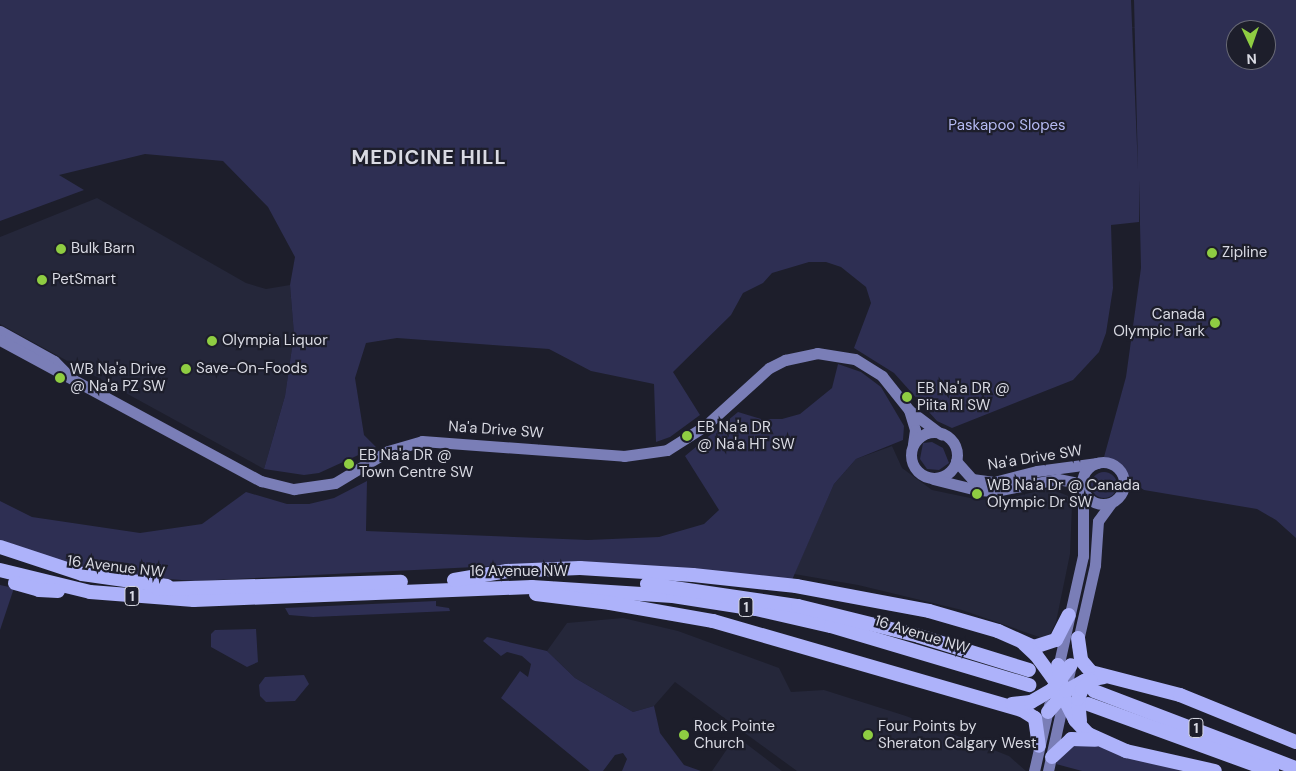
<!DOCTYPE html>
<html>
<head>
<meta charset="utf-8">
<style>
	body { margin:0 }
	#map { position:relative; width:1296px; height:771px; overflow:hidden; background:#1d1e2b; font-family:"DM Sans",sans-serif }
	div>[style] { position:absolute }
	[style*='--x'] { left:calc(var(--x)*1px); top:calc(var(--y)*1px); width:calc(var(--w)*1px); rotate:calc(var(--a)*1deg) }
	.built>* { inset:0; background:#25273a }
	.green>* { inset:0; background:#2e2f53 }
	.round { border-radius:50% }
	.secondary>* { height:11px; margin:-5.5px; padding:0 5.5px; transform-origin:5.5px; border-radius:5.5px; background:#7a7eb7 }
	.secondary>.ring { margin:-5.5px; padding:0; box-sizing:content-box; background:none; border:11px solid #7a7eb7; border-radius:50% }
	.highway>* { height:14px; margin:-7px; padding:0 7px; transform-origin:7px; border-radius:7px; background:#adb2fa }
	.dots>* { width:14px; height:14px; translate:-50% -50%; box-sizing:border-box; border:2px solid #1d1e2b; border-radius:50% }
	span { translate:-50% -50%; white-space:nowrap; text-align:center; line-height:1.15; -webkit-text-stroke:4.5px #1d1e2b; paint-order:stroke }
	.shield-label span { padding:1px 4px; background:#1d1e2b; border:1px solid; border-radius:4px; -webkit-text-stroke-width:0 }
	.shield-label { font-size:14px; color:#d9dae3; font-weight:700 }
	.park-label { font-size:15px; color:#b6bbf3 }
	.poi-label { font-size:15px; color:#d9dae3 }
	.left { translate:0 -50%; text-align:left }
	.right { translate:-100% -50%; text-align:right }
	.street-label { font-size:15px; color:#d9dae3 }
	.district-label { font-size:20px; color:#d9dae3; font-weight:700; letter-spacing:1px }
	.north { position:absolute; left:1226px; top:20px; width:50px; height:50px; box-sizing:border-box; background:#1d1e2b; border:1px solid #686975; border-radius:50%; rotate:177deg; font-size:14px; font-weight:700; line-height:20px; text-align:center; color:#d9dae3 }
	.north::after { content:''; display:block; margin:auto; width:18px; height:22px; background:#8fcd42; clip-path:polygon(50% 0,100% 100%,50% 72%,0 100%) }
</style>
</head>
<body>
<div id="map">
	<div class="built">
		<div style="clip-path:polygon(97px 198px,246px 283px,266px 289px,290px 285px,294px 334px,285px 396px,264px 469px,0 324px,0 237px)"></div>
		<div style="clip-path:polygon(892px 446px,902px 468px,932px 490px,980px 500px,1010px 498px,1049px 488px,1068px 496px,1072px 506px,1070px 554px,1056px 622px,1050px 634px,1042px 638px,962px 610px,858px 585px,794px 574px,834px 484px,856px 459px)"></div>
		<div style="clip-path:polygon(623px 618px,678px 631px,779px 668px,791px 692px,824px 690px,906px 716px,1009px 756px,1026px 771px,797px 771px,675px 682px,654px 706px,633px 712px,575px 678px,547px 651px,567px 623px)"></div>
		<div style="clip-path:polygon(736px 736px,782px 771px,712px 771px)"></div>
	</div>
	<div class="green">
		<div style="clip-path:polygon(evenodd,0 0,1131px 0,1138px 170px,1134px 0,1296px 0,1296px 538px,1276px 520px,1257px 509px,1144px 490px,1129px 480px,1119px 463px,1104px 457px,1126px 377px,1141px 268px,1139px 180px,1139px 222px,1111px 225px,1113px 288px,1106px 333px,1099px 352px,1073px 380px,952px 428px,937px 421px,894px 373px,854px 348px,871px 303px,866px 287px,841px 267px,826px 262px,809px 262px,772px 273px,763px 283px,743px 293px,731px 315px,673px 372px,700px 415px,670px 437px,656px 442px,654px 384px,591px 371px,549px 349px,397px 338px,366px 343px,355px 378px,364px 435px,376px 447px,319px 473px,304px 475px,264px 469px,285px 396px,294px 334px,290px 285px,295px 257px,268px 207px,223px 161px,145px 154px,59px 175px,84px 190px,0 221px,0 0,1236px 30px,1266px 30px,1266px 60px,1236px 60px,1236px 30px)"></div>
		<div style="clip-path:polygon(838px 364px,861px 372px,881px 387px,904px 426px,903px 440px,856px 459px,834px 484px,792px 580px,554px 563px,195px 581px,140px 577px,77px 566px,0 540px,0 501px,32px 517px,140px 533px,202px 524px,246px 492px,287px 504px,309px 504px,334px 498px,367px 481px,366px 531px,588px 540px,659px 537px,704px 524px,719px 510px,685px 456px,738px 412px,761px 419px,782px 419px,800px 414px,832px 388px)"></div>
		<div style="clip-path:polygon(932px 442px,943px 448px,949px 463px,939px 470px,927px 469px,920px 459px,923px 443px)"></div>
		<div class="round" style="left:1091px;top:472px;width:26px;height:26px"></div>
		<div style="clip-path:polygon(0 585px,14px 588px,0 630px)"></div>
		<div style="clip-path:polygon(436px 601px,436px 606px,449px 608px,450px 611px,313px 617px,289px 615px,285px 608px)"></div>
		<div style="clip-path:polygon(256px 629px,258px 662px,247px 667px,211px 647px,211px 634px,215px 630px)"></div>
		<div style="clip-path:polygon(487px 637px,547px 651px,575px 678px,633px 712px,654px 706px,660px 733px,684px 765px,701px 771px,622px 771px,627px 759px,623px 753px,615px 755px,603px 771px,590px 771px,501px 698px,520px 671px,528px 677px,531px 664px,522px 656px,507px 652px,501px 656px,483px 641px)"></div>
		<div style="clip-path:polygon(304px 675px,309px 684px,295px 701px,266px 702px,260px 696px,259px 685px,265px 677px)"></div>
		<div style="clip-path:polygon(1087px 740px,1192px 771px,1082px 771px,1056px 764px,1061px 752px)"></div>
	</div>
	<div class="secondary">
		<div style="--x:0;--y:331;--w:62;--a:29.1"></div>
		<div style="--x:54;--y:361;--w:16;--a:45"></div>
		<div style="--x:0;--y:340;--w:297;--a:28.4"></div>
		<div style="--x:261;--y:481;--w:34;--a:14"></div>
		<div style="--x:294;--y:489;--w:41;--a:-8.3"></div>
		<div style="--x:335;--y:483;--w:62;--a:-31.1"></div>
		<div style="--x:388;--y:451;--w:35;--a:-16"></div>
		<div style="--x:422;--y:441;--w:203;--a:4.2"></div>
		<div style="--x:624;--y:456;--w:43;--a:-7.9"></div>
		<div style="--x:667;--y:450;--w:45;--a:-32.3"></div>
		<div style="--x:705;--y:426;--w:86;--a:-42.2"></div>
		<div style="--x:769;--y:368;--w:18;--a:-27"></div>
		<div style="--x:785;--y:360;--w:33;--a:-12"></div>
		<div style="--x:817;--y:353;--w:38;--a:9"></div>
		<div style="--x:855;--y:359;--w:32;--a:32"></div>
		<div style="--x:882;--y:376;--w:43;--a:51.5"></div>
		<div style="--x:909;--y:410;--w:21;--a:73"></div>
		<div style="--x:915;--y:430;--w:14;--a:98"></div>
		<div style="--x:910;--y:411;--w:39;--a:37"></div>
		<div class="ring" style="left:911px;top:432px;width:35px;height:35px"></div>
		<div style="--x:956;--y:461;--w:24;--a:48"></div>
		<div style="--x:972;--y:479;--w:22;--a:8"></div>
		<div style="--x:994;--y:482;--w:44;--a:-14.3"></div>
		<div style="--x:1037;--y:471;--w:61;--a:-7.6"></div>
		<div class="ring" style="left:1082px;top:462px;width:31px;height:31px"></div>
		<div style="--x:933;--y:479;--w:45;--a:14"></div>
		<div style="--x:977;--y:490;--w:18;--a:3"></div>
		<div style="--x:995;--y:491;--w:64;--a:-10.8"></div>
		<div style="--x:1058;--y:479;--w:15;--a:11"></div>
		<div style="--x:1073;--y:482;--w:11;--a:38"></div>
		<div style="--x:1077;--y:645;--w:82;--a:-77.3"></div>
		<div style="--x:1095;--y:565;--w:44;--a:-86.1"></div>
		<div style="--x:1098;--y:521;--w:22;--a:-54"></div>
		<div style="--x:1057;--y:672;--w:119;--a:-77.4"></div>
		<div style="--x:1083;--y:556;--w:64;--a:-90"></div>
		<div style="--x:1034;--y:771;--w:68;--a:-77.2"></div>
		<div style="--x:1048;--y:771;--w:108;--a:-77.8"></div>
	</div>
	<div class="highway">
		<div style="--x:0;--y:547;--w:86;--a:18.2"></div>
		<div style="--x:82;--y:574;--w:86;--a:8"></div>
		<div style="--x:0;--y:570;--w:93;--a:13.7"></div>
		<div style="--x:90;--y:592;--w:104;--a:4.4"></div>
		<div style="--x:194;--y:600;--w:338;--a:-2.2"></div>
		<div style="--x:532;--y:587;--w:141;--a:3.7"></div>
		<div style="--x:673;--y:596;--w:84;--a:8.9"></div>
		<div style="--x:756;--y:609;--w:77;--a:12.8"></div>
		<div style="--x:831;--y:626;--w:207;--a:16.6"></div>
		<div style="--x:454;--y:580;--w:54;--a:-9.6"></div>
		<div style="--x:507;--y:571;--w:73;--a:-2.4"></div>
		<div style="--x:580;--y:568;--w:113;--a:3.5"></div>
		<div style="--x:693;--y:575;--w:104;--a:6.1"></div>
		<div style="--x:796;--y:586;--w:135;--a:10.6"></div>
		<div style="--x:929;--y:611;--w:72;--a:16.2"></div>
		<div style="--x:998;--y:631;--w:39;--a:24"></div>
		<div style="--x:1034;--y:647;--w:23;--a:-18"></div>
		<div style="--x:1056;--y:640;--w:28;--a:-63"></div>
		<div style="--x:15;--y:583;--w:25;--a:16"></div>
		<div style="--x:39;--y:590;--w:19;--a:3"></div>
		<div style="--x:647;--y:584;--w:153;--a:8.3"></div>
		<div style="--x:798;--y:606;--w:125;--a:13.9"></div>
		<div style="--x:919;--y:636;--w:115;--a:17.2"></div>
		<div style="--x:158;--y:589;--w:243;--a:-1.7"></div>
		<div style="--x:536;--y:594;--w:75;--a:6.9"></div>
		<div style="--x:610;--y:603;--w:105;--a:9.9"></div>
		<div style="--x:713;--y:621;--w:322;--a:16.1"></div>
		<div style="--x:1022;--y:710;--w:15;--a:32"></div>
		<div style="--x:1035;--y:718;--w:28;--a:82"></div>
		<div style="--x:1078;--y:638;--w:22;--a:82"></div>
		<div style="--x:1081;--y:660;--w:16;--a:50"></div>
		<div style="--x:1091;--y:672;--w:92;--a:14.5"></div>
		<div style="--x:1180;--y:695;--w:125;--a:22.1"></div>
		<div style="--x:1024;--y:644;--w:16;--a:43"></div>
		<div style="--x:1036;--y:655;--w:37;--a:54"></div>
		<div style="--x:1058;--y:665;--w:34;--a:80"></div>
		<div style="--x:1064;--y:698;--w:25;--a:63"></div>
		<div style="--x:1075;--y:720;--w:19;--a:47"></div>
		<div style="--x:1088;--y:734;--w:42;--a:24.1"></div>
		<div style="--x:1126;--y:751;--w:91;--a:12.7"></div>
		<div style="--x:1094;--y:691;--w:216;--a:20.9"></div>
		<div style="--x:1012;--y:704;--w:19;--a:-6"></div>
		<div style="--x:1031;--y:702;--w:24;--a:-30"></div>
		<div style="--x:1052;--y:690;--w:31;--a:-53"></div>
		<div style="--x:1088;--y:704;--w:196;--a:20"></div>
		<div style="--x:1048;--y:712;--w:28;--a:-49"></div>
		<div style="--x:1066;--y:691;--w:21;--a:-29"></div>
		<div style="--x:1084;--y:681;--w:20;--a:-11"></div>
		<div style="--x:1080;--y:721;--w:22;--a:-95"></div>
		<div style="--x:1078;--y:699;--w:11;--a:-68"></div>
		<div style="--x:1082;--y:689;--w:12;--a:-42"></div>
		<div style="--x:1052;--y:757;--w:26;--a:-43"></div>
		<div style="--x:1071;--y:739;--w:24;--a:2"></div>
	</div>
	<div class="dots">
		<div style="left:61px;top:249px;background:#8fcd42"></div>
		<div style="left:1212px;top:253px;background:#8fcd42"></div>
		<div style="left:42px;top:280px;background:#8fcd42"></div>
		<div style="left:1215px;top:323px;background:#8fcd42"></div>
		<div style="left:212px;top:341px;background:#8fcd42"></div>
		<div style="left:186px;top:369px;background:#8fcd42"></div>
		<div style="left:60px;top:378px;background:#8fcd42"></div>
		<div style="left:907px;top:397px;background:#8fcd42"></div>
		<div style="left:687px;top:436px;background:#8fcd42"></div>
		<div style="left:349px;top:464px;background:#8fcd42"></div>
		<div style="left:977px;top:494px;background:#8fcd42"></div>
		<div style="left:684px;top:735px;background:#8fcd42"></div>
		<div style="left:868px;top:735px;background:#8fcd42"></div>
	</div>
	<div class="shield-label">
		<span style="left:132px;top:596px">1</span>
		<span style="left:746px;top:607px">1</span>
		<span style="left:1196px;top:728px">1</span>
	</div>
	<div class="park-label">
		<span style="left:1007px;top:126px">Paskapoo Slopes</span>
	</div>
	<div class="poi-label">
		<span class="left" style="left:71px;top:249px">Bulk Barn</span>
		<span class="left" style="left:1222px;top:253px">Zipline</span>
		<span class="left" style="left:52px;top:280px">PetSmart</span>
		<span class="right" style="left:1205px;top:323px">Canada<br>Olympic Park</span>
		<span class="left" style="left:222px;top:341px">Olympia Liquor</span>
		<span class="left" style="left:70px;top:378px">WB Na'a Drive<br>@ Na'a PZ SW</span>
		<span class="left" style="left:196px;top:369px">Save-On-Foods</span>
		<span class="left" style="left:917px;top:397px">EB Na'a DR @<br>Piita RI SW</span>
		<span class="left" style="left:697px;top:436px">EB Na'a DR<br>@ Na'a HT SW</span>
		<span class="left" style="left:359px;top:464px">EB Na'a DR @<br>Town Centre SW</span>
		<span class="left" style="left:987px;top:494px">WB Na'a Dr @ Canada<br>Olympic Dr SW</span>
		<span class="left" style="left:694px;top:735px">Rock Pointe<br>Church</span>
		<span class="left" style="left:878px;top:735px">Four Points by<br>Sheraton Calgary West</span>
	</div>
	<div class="street-label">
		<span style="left:496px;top:430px;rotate:4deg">Na'a Drive SW</span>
		<span style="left:1035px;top:458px;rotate:-9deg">Na'a Drive SW</span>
		<span style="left:116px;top:567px;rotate:7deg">16 Avenue NW</span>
		<span style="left:519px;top:572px">16 Avenue NW</span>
		<span style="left:922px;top:635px;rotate:17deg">16 Avenue NW</span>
	</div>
	<div class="district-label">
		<span style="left:429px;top:157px">MEDICINE HILL</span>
	</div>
	<div class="north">N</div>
</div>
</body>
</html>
